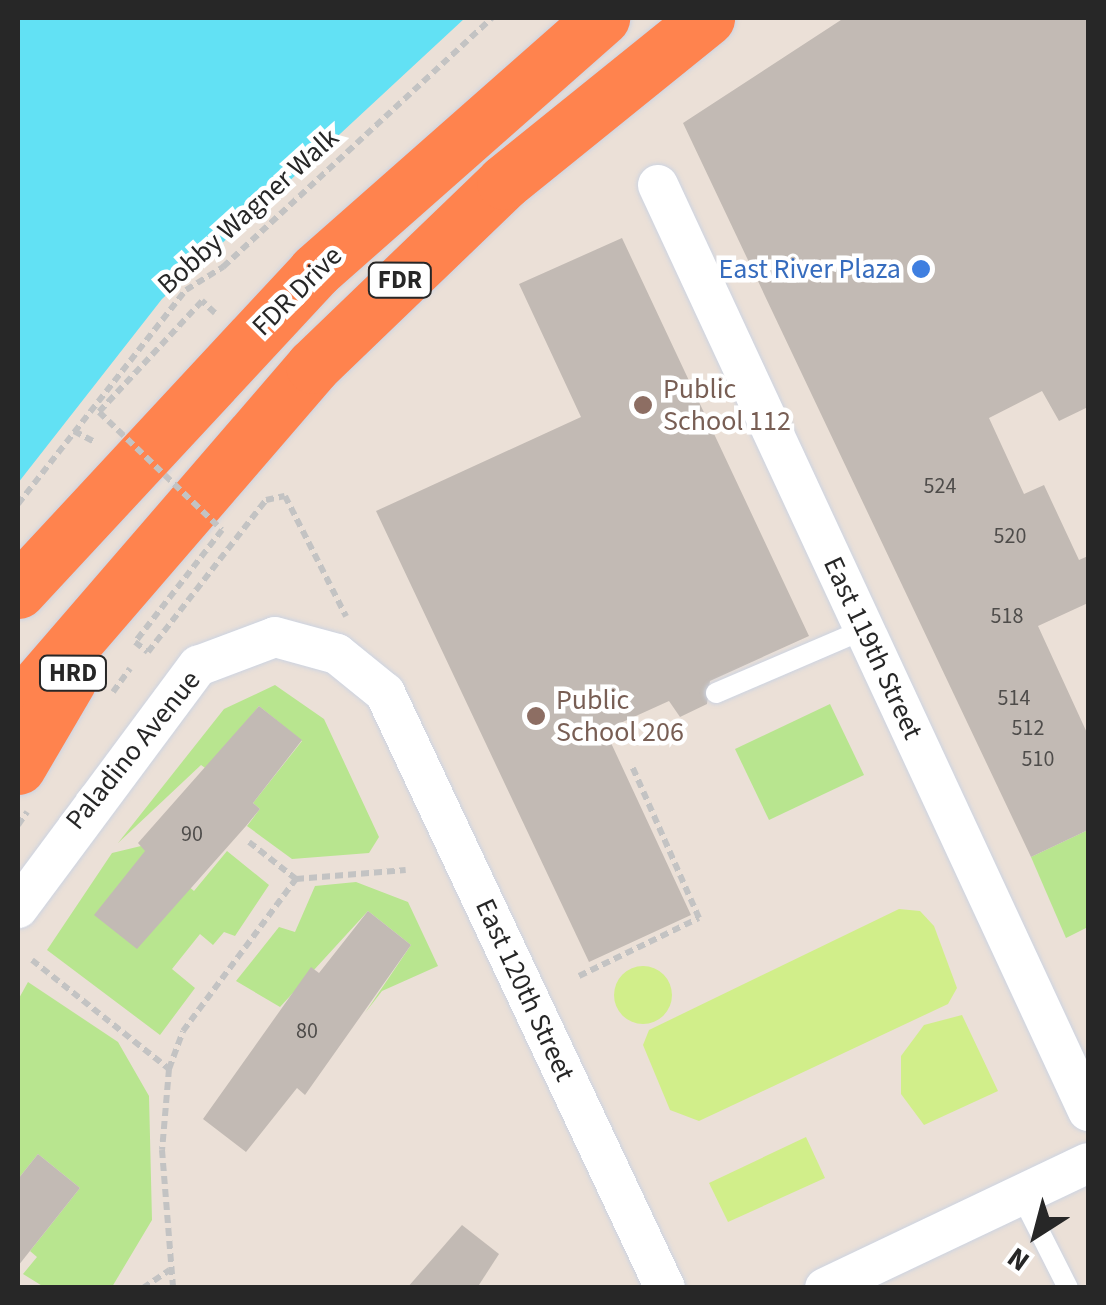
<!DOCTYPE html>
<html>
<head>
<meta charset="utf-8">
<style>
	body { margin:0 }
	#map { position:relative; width:1106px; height:1305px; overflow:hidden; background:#ebe0d7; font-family:"Source Sans 3",sans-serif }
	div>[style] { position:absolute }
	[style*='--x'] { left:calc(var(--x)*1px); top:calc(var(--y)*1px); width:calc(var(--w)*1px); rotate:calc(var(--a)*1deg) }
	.green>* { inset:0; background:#b8e58f }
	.pitch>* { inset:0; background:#d1ee8a }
	.round { border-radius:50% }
	.water>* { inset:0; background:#62e1f4 }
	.building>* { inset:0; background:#c2bab4 }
	.path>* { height:6px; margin-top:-3px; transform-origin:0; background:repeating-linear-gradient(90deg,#c3c3c3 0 8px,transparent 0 13px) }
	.roads { filter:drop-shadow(0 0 2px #ccd3e1) drop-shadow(0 0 2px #ccd3e1) }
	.lane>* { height:20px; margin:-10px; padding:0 10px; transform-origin:10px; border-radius:10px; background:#fff }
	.street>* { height:40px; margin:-20px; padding:0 20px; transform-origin:20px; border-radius:20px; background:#fff }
	.highway>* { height:55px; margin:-27.5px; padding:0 27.5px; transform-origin:27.5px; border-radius:27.5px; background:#ff834e }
	.path-bridge>* { height:6px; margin-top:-3px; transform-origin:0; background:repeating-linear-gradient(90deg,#c3c3c3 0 8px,transparent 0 13px) }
	.dots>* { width:28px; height:28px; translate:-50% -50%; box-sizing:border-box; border:5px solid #fff; border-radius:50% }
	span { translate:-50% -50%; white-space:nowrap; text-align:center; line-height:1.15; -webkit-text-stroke:9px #fff; paint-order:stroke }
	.number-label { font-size:22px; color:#4e4c4a }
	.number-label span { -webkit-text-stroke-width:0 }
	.shield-label span { padding:2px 8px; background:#fff; border:2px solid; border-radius:8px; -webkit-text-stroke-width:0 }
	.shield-label { font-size:25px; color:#272727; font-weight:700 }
	.street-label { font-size:28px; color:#272727 }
	.shop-label { font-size:28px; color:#366cbe }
	.right { translate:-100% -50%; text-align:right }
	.education-label { font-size:28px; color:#785e54 }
	.left { translate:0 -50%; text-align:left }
	.frame { position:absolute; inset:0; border:20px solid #272727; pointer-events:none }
	.north { position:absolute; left:986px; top:1185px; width:100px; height:100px; -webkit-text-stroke:8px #fff; paint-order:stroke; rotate:216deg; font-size:28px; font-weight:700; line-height:40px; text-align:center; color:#272727 }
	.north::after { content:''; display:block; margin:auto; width:35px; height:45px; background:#272727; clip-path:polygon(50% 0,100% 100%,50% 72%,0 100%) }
</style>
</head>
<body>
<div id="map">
	<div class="green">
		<div style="clip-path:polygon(275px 685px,324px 719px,379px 837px,369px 853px,292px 859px,247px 826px,260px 809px,253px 803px,302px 741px,259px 706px,208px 770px,201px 765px,118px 843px,224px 709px)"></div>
		<div style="clip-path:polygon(830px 704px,864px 775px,769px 820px,735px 749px)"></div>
		<div style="clip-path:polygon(1088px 830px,1088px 927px,1066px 938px,1031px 857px)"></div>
		<div style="clip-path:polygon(141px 846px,194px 891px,227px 851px,269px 885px,235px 936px,224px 932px,213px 945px,200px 934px,172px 969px,195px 988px,160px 1035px,47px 950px,112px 853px)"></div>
		<div style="clip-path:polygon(356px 882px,408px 902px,438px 966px,382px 991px,365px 1013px,411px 945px,368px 911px,280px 1007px,236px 981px,279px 927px,295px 932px,315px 886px)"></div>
		<div style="clip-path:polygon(28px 982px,118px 1042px,149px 1096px,152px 1220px,112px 1287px,44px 1287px,23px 1274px,37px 1257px,30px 1251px,80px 1188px,38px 1154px,18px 1179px,18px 1000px)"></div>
	</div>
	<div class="pitch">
		<div style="clip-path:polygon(899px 909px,920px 911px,934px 926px,957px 988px,948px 1004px,699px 1121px,670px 1110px,643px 1045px,649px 1030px)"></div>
		<div class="round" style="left:614px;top:966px;width:58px;height:58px"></div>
		<div style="clip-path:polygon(962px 1015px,998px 1091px,924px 1125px,901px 1094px,901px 1056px,924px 1025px)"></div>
		<div style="clip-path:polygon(806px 1137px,825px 1178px,728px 1222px,709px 1183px)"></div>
	</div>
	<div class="water">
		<div style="clip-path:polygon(18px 18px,465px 18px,162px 299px,18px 483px)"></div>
	</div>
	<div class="building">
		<div style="clip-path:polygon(844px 18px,1088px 18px,1088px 407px,1059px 421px,1042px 391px,989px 418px,1024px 494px,1044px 485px,1079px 560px,1088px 556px,1088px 603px,1038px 626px,1088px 735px,1088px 830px,1031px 857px,683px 123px)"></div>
		<div style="clip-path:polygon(622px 238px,809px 636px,710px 681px,707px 704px,680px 717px,669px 701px,605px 730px,691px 915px,589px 962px,376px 511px,581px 417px,519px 284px)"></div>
		<div style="clip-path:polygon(259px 706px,302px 740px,253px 803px,260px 809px,246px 826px,137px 949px,94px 915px,145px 851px,138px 843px)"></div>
		<div style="clip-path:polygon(368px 911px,411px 945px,305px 1095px,297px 1088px,246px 1152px,203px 1119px,311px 967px,319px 973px)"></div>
		<div style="clip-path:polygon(38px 1154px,80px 1188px,18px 1266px,18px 1179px)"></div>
		<div style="clip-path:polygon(462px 1225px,499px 1254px,477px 1288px,407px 1288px)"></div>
	</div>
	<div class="path">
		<div style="--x:74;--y:431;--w:24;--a:28"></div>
		<div style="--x:266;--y:500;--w:19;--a:-12"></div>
		<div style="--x:285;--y:496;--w:135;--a:63.1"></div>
		<div style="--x:18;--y:504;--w:272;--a:-51.9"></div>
		<div style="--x:186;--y:290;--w:44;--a:-31.9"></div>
		<div style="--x:223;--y:267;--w:367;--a:-42.8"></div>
		<div style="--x:113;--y:692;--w:29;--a:-54"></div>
		<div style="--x:18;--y:825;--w:16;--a:-55"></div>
		<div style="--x:249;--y:842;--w:60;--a:38.2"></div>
		<div style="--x:32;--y:960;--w:175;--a:38.5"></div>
		<div style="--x:169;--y:1069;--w:81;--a:94.9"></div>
		<div style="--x:162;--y:1150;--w:138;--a:85.4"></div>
		<div style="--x:579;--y:976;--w:133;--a:-25.8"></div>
		<div style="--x:699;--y:918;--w:168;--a:-113.8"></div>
		<div style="--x:169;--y:1069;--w:40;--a:-69.8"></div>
		<div style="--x:183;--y:1031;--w:189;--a:-53.4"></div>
		<div style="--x:296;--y:879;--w:110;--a:-4.7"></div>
		<div style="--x:143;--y:1288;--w:32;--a:-34"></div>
	</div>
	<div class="roads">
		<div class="lane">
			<div style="--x:716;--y:693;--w:162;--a:-23.2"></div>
			<div style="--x:1021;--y:1195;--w:104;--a:63.2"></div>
		</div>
		<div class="street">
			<div style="--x:658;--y:185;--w:1021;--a:65.09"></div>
			<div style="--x:18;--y:908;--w:302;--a:-53.4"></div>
			<div style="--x:198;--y:666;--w:82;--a:-20.6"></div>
			<div style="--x:275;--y:637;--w:64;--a:15.3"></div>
			<div style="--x:337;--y:654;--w:62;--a:39.1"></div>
			<div style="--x:385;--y:693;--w:658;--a:64.8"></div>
			<div style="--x:825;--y:1288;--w:291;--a:-25.4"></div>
		</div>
		<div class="highway">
			<div style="--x:18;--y:591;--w:437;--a:-47.1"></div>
			<div style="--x:315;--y:271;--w:383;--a:-41.4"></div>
			<div style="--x:18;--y:708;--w:452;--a:-49.2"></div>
			<div style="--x:313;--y:366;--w:265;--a:-43.9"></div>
			<div style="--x:504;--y:182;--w:261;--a:-38.9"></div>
			<div style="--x:18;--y:767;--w:101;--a:-59.6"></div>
		</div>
	</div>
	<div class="path-bridge">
		<div style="--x:215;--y:313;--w:18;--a:-137"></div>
		<div style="--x:202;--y:301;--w:151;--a:132.9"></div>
		<div style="--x:99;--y:412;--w:170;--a:43.8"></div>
		<div style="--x:222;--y:530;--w:142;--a:127.8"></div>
		<div style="--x:135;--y:642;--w:16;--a:38"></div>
		<div style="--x:148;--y:652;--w:192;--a:-52.2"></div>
	</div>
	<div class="dots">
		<div style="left:921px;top:269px;background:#3f7fe0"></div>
		<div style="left:643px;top:405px;background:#8d6e63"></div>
		<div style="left:536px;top:716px;background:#8d6e63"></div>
	</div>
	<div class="number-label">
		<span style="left:940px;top:487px">524</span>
		<span style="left:1010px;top:537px">520</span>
		<span style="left:1007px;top:617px">518</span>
		<span style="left:1014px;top:699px">514</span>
		<span style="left:1028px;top:729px">512</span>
		<span style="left:1038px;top:760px">510</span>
		<span style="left:192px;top:835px">90</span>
		<span style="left:307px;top:1032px">80</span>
	</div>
	<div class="shield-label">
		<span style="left:400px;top:280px">FDR</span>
		<span style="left:73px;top:673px">HRD</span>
	</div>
	<div class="street-label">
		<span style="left:248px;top:211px;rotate:-42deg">Bobby Wagner Walk</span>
		<span style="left:297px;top:291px;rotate:-45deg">FDR Drive</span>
		<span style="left:873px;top:648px;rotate:65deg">East 119th Street</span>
		<span style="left:133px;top:750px;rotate:-51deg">Paladino Avenue</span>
		<span style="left:525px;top:990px;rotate:65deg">East 120th Street</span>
	</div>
	<div class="shop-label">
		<span class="right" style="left:901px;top:269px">East River Plaza</span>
	</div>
	<div class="education-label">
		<span class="left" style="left:663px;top:405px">Public<br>School 112</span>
		<span class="left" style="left:556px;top:716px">Public<br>School 206</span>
	</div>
	<div class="frame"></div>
	<div class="north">N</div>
</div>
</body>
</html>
